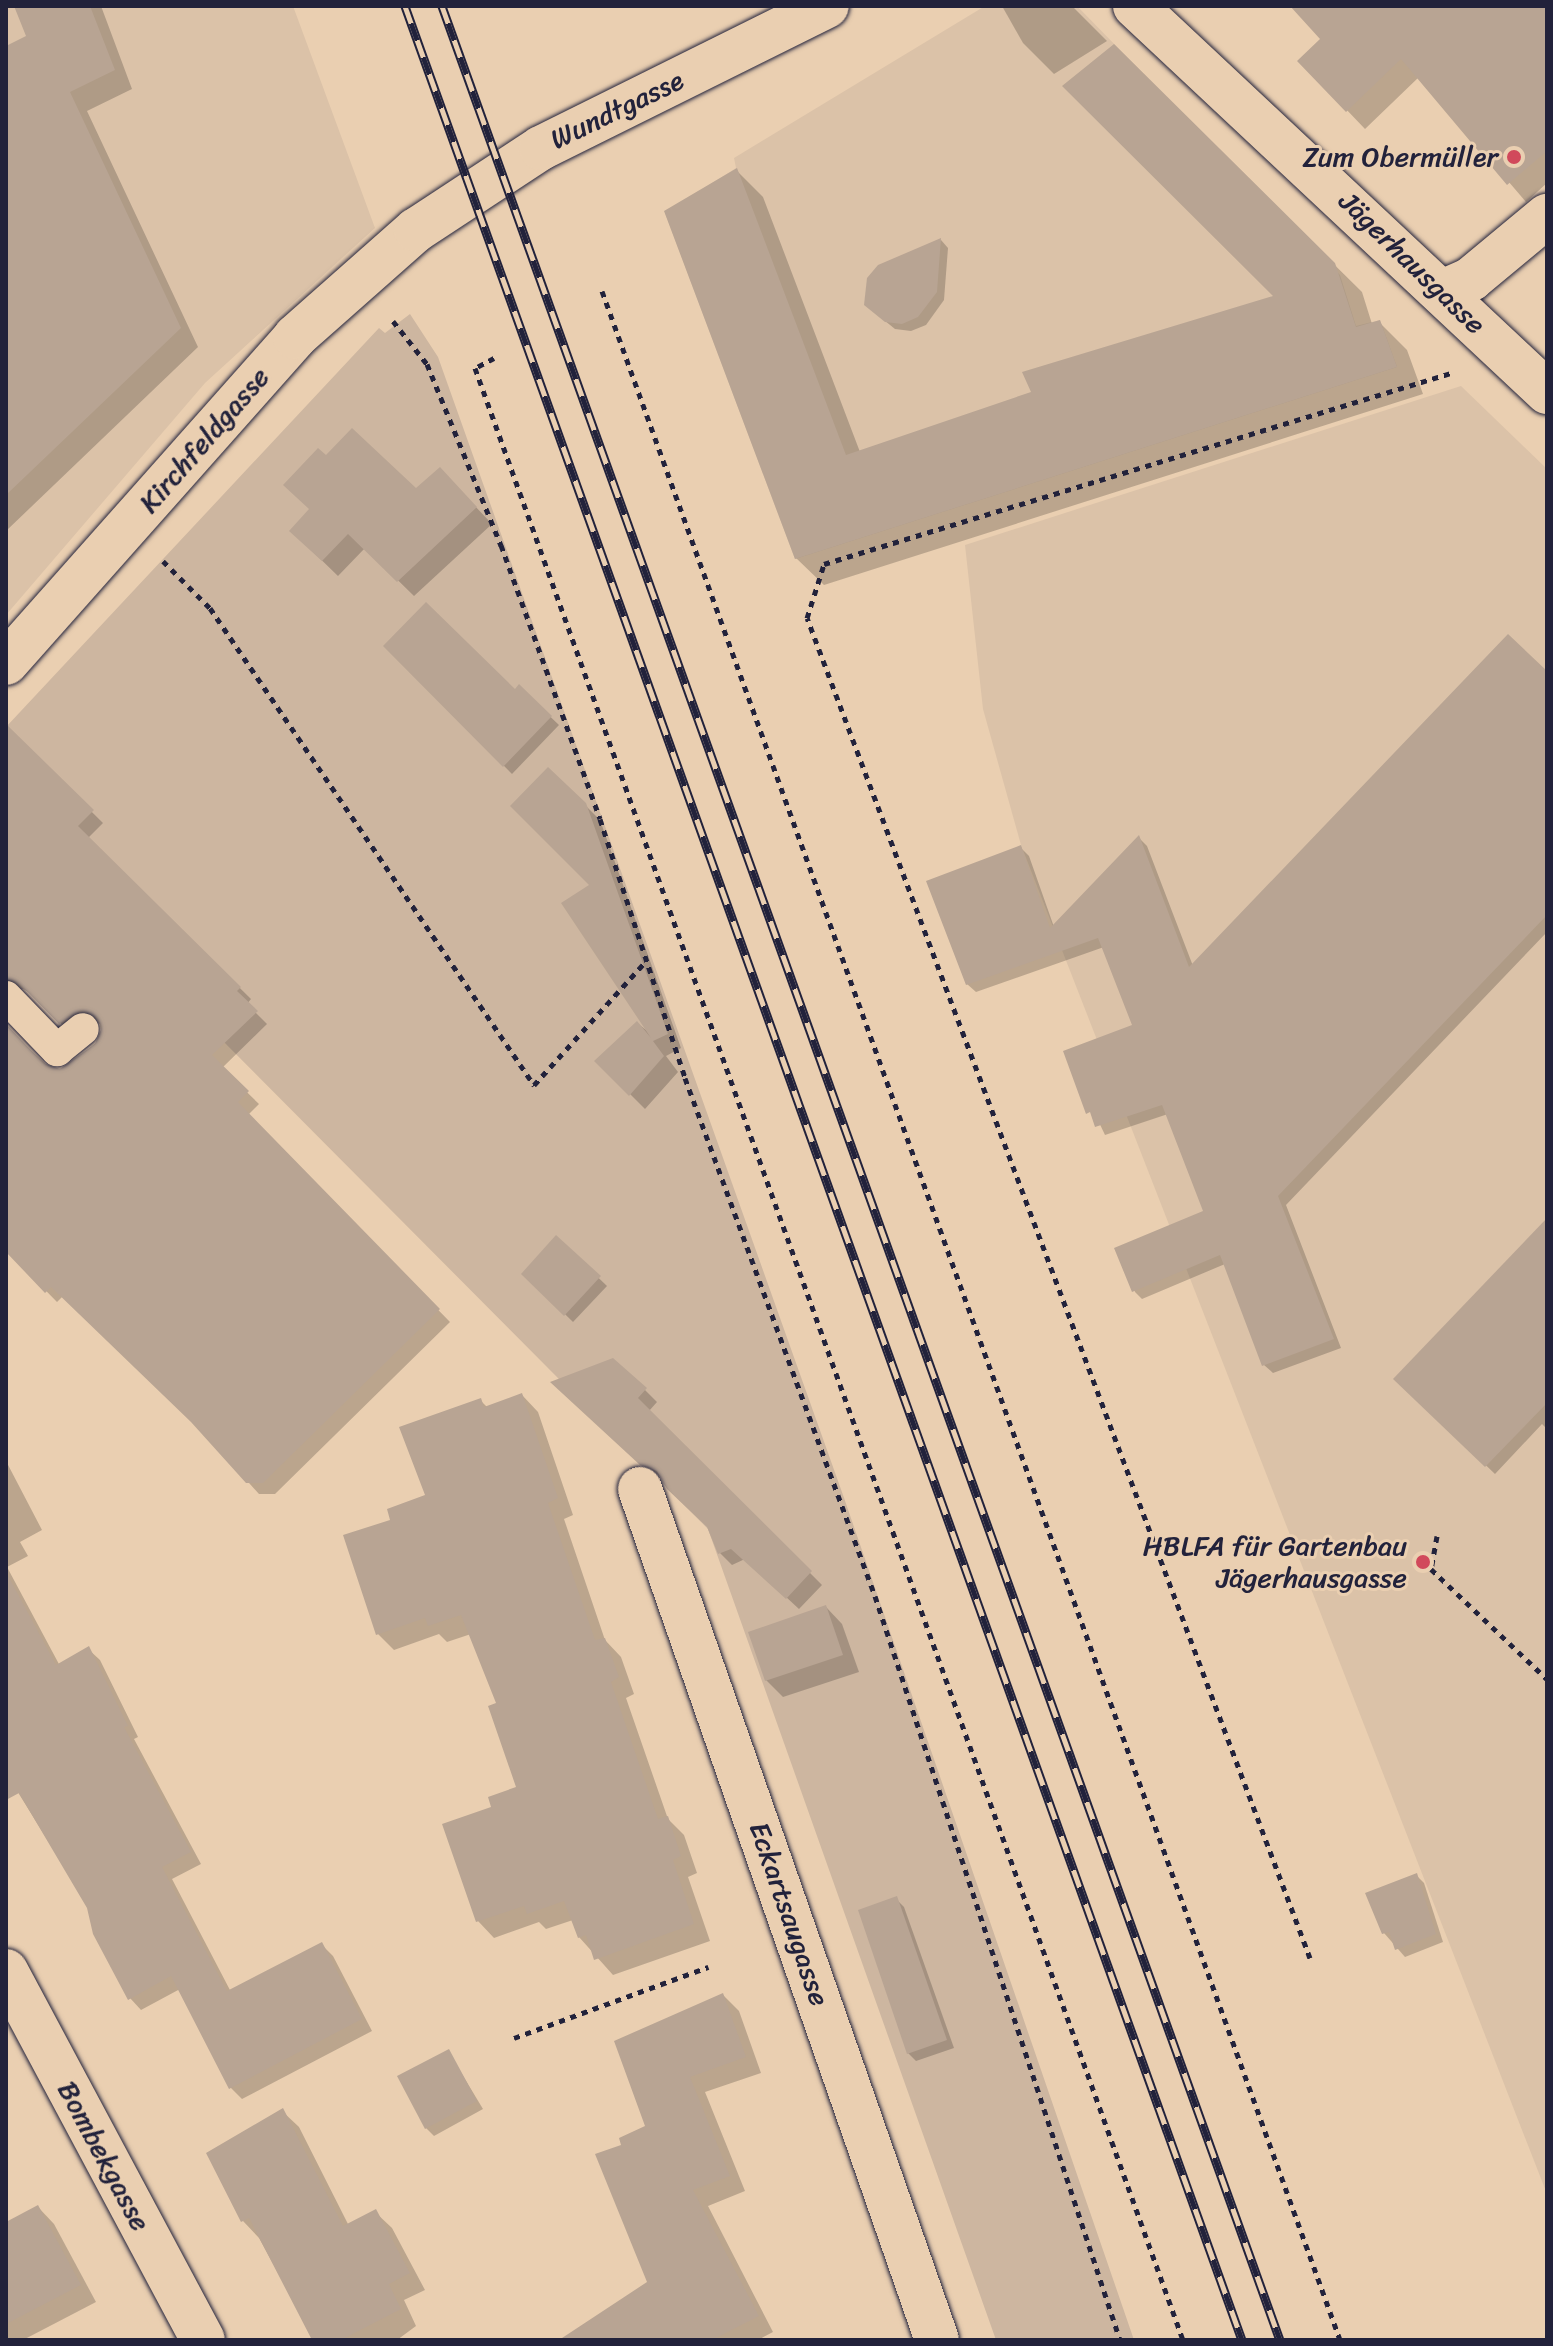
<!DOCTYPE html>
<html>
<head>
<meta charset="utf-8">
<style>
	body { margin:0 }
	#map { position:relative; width:1553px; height:2346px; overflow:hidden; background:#eacfb1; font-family:Sriracha,sans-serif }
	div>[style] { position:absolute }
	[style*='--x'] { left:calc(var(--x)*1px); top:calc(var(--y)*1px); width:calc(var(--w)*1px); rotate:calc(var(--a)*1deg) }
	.built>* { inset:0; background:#dbc2a8 }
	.green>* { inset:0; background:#cdb6a0 }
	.shadow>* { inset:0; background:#0003 }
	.building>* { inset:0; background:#b8a493 }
	.path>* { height:5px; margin-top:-2.5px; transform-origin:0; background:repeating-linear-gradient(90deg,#22223b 0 6px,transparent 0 12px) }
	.roads { filter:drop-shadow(0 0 2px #22223b) drop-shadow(0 0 2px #22223b) }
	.lane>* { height:32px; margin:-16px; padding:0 16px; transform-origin:16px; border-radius:16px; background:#eacfb1 }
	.street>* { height:44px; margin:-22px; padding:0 22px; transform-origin:22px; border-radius:22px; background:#eacfb1 }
	.secondary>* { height:44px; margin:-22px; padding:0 22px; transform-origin:22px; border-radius:22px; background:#eacfb1 }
	.rail>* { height:9px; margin-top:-4.5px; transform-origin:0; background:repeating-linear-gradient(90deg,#eacfb1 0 18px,#22223b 0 36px); box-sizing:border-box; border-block:2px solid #22223b }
	.dots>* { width:22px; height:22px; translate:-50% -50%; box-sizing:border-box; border:4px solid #eacfb1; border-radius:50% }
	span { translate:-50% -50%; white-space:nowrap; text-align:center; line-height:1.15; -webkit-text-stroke:6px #eacfb1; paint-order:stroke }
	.street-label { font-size:28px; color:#22223b }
	.poi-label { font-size:28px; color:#22223b }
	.right { translate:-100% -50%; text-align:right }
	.frame { position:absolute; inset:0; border:8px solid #22223b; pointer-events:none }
</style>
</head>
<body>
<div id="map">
	<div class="built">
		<div style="clip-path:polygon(6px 6px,293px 6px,375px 228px,205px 383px,6px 615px)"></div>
		<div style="clip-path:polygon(985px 6px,1077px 6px,1340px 275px,1356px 326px,1380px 320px,1397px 367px,795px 559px,665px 213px,736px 168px,734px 158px)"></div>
		<div style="clip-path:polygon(1461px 386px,1547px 469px,1547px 2194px,1021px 845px,983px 709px,965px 545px)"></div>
	</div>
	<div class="green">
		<div style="clip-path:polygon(410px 314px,438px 357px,843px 1495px,1134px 2340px,996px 2340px,708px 1529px,56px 873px,6px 727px,379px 328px,385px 333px)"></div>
	</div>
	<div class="shadow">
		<div style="clip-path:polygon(17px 6px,101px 6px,132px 89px,87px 111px,198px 347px,6px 531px,6px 48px,28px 37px)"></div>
		<div style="clip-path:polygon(1002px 6px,1072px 6px,1107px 41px,1054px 74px,1023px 43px)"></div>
		<div style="clip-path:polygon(1293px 6px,1547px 6px,1547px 183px,1526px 202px,1419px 77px,1365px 129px,1300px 61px,1323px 39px)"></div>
		<div style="clip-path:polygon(1114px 47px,1362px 292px,1372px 324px,1379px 322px,1407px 350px,1423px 394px,824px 585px,796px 558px,736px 170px,763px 197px,860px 452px,1034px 393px,1277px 297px)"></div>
		<div style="clip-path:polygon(941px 240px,948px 248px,944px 300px,926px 325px,911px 331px,895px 329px,874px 312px,880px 267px)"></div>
		<div style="clip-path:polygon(326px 458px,416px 491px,455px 485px,492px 524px,414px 596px,365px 548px,338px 576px,307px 546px,311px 509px)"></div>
		<div style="clip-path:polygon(1508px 636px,1547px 673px,1547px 932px,1286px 1205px,1341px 1348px,1273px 1373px,1264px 1365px,1225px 1264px,1142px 1299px,1135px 1292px,1228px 1249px,1135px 1292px,1117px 1249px,1206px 1212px,1168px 1114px,1105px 1135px,1066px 1053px,1134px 1026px,1104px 947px,976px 992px,967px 984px,929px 882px,1021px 848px,1029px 856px,1054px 927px,1139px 838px,1147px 846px,1193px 966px)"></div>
		<div style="clip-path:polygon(386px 646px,515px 691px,519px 687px,559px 725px,512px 774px)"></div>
		<div style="clip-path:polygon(11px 732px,103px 823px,88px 838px,251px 999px,247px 1004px,267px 1024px,222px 1068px,259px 1104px,248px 1115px,450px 1322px,275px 1494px,259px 1494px,195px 1423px,63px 1296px,57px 1302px,6px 1250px,6px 1027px,52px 1070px,69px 1067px,102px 1037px,100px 1024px,92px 1021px,71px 1034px,32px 994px,23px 989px,6px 993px,6px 738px)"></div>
		<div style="clip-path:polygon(585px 805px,600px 820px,681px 1048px,666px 1056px,678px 1072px,645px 1109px,597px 1061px,637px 1023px,650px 1033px,592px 885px)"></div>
		<div style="clip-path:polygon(1547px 1220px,1547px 1429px,1542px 1424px,1495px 1474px,1396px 1379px)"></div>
		<div style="clip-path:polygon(557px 1238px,607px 1286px,573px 1322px,524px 1274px)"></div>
		<div style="clip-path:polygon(645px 1390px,657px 1402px,649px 1411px,822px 1585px,799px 1609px,745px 1559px,732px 1565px,720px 1553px,709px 1527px,664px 1480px,565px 1394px)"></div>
		<div style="clip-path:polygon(522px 1395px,538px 1412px,573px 1515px,564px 1519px,605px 1640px,621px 1657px,634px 1694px,626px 1698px,668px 1819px,684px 1835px,697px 1873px,688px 1877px,710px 1941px,613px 1975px,579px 1937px,573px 1920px,546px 1929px,539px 1922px,494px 1938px,478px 1921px,518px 1788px,498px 1704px,471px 1634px,447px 1642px,439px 1634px,394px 1650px,378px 1634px,392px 1521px,428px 1497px,480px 1400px,488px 1408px)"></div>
		<div style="clip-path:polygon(6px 1461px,42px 1530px,20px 1542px,28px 1556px,7px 1567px,60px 1666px,88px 1649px,100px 1660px,138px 1737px,134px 1739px,201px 1864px,172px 1879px,231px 1992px,322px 1945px,333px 1956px,372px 2031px,242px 2099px,231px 2088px,180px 1989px,141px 2010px,130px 1998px,89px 1907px,6px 1773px)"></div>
		<div style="clip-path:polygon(826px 1607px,842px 1624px,859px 1672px,783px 1697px,766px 1680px)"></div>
		<div style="clip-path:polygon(1416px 1875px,1424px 1883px,1443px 1942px,1405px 1957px,1384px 1933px)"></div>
		<div style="clip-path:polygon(896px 1899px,904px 1907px,954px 2048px,916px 2061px,908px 2053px)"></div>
		<div style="clip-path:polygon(723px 1995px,739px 2011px,761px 2073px,705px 2092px,745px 2191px,708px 2206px,773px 2332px,758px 2340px,587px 2340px,649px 2283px,623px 2146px,647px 2127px)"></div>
		<div style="clip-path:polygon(448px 2051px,483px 2109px,434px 2136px,426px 2128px)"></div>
		<div style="clip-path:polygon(282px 2111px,299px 2127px,349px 2226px,375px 2212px,392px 2228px,425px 2290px,404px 2300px,416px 2326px,397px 2340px,315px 2340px,259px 2238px,243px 2221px)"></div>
		<div style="clip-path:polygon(38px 2207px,54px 2224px,96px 2302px,23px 2340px,6px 2340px,6px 2224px)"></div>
	</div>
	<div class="building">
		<div style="clip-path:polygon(14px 6px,90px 6px,115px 70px,70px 92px,181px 328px,6px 495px,6px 46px,26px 36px)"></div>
		<div style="clip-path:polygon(1290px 6px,1547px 6px,1547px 151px,1507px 185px,1401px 59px,1346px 112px,1297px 61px,1320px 39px)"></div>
		<div style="clip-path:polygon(1114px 44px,1335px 263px,1356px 327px,1380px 320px,1397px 367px,795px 559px,664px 211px,737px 168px,846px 455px,1031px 392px,1022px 372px,1273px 296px,1062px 86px)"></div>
		<div style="clip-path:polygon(941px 238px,937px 292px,918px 317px,902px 324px,885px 322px,864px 305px,867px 278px,878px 265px)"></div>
		<div style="clip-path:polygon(352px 428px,416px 488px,440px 467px,477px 507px,397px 582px,348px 534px,322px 561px,289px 531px,309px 509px,283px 485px,318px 448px,326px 455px)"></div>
		<div style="clip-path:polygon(426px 602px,515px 689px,519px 684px,552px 716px,503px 767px,383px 646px)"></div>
		<div style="clip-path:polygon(1508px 634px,1547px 671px,1547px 915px,1278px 1196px,1334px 1339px,1262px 1366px,1220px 1255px,1132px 1292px,1114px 1248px,1203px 1211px,1162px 1105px,1095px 1127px,1090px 1112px,1086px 1114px,1063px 1051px,1132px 1025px,1098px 938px,966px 985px,926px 881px,1021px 845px,1050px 928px,1139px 835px,1189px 967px)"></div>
		<div style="clip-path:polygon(6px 724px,94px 810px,78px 826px,241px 987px,237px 991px,258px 1011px,212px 1055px,249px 1091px,238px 1102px,440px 1309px,263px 1483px,246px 1483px,191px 1422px,51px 1287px,45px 1293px,6px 1252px,6px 1024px,43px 1063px,60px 1069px,95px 1044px,102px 1027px,97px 1017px,81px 1010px,59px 1024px,20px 984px,6px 979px)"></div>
		<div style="clip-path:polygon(548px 767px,586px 803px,668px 1034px,653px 1041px,664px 1056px,629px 1096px,594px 1061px,637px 1021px,651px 1038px,561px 903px,589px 885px,510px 806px)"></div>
		<div style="clip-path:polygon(1547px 1218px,1547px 1403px,1485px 1467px,1393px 1379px)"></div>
		<div style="clip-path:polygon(556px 1235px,601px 1276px,564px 1316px,521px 1274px)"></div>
		<div style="clip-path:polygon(613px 1358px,647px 1388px,638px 1398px,812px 1571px,786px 1599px,731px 1549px,718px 1554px,707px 1527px,667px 1489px,657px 1471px,640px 1465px,550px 1382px)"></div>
		<div style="clip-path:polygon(522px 1393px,558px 1498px,548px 1503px,595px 1640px,605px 1638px,619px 1677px,611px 1682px,658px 1819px,668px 1816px,681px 1856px,673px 1860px,694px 1924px,594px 1960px,586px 1935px,578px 1938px,564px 1901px,527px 1914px,524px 1906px,476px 1922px,442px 1824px,491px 1807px,488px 1797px,516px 1787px,488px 1706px,496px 1703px,461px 1615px,428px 1626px,425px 1618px,376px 1635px,343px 1535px,390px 1520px,387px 1509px,425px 1495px,399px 1427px,481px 1398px,484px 1407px)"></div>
		<div style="clip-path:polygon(6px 1572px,56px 1665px,89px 1646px,128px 1726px,124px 1727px,191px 1852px,162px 1867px,227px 1991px,322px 1942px,362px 2019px,229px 2089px,171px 1976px,128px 2000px,93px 1934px,87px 1908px,19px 1793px,6px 1800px)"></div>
		<div style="clip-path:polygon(826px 1605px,843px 1655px,765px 1681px,748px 1632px)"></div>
		<div style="clip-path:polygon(1417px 1873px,1436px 1934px,1395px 1950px,1389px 1932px,1382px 1934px,1365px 1893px)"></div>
		<div style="clip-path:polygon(897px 1896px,947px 2040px,907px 2054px,858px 1910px)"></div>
		<div style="clip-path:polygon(723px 1993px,746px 2057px,690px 2077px,730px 2176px,693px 2190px,759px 2316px,712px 2340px,559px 2340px,647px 2282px,595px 2154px,621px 2145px,619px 2138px,645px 2126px,614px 2041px)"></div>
		<div style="clip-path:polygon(449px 2049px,477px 2101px,425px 2129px,397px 2076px)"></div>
		<div style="clip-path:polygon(283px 2108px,343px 2226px,376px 2209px,410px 2273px,389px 2284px,401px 2309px,341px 2340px,312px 2340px,249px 2218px,241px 2222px,206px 2153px)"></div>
		<div style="clip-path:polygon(38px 2205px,81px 2285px,6px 2324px,6px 2222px)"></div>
	</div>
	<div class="path">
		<div style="--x:602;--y:291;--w:2178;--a:70.19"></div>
		<div style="--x:393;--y:321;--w:55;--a:51.7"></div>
		<div style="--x:427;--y:364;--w:196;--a:67.8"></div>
		<div style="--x:501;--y:545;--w:291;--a:70.1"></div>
		<div style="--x:600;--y:819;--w:273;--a:71.8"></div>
		<div style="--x:685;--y:1078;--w:552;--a:69.86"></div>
		<div style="--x:875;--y:1596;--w:783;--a:71.77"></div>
		<div style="--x:494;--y:358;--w:21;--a:152"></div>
		<div style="--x:475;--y:368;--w:2095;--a:70.25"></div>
		<div style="--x:163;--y:561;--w:66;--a:45"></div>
		<div style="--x:210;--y:608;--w:577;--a:55.81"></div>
		<div style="--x:534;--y:1085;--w:167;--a:-47.9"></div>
		<div style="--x:1437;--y:1536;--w:34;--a:100"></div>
		<div style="--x:1431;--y:1569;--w:160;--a:43.5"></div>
		<div style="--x:1310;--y:1958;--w:1431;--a:-110.57"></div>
		<div style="--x:807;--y:618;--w:57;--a:-72.5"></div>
		<div style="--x:824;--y:564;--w:655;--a:-16.94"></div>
		<div style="--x:514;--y:2038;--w:207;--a:-20.1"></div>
	</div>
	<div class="roads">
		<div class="lane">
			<div style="--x:6;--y:997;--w:74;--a:46.1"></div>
			<div style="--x:57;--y:1050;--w:33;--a:-39"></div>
		</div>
		<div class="street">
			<div style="--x:1135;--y:6;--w:565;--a:43.13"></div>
			<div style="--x:1442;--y:292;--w:32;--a:-24"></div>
			<div style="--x:1471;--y:279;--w:99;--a:-39.7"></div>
			<div style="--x:640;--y:1489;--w:901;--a:70.76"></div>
			<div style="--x:6;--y:1971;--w:418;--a:61.9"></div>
		</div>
		<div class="secondary">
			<div style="--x:6;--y:663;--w:436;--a:-48.4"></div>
			<div style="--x:295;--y:337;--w:162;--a:-41.5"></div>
			<div style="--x:416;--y:230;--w:149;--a:-33.3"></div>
			<div style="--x:541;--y:148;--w:319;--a:-26.4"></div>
		</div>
	</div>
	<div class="rail">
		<div style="--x:405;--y:6;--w:2480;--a:70.27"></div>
		<div style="--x:442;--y:6;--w:2480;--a:70.25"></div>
	</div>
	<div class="dots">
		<div style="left:1514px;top:157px;background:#d1495b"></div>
		<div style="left:1423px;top:1562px;background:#d1495b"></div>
	</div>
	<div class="street-label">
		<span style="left:617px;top:110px;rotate:-26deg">Wundtgasse</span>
		<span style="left:1412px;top:263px;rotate:44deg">Jägerhausgasse</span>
		<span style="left:204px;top:440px;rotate:-49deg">Kirchfeldgasse</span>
		<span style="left:789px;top:1914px;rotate:71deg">Eckartsaugasse</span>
		<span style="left:104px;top:2156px;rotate:62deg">Bombekgasse</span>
	</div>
	<div class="poi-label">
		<span class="right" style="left:1498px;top:157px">Zum Obermüller</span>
		<span class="right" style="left:1407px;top:1562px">HBLFA für Gartenbau<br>Jägerhausgasse</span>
	</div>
	<div class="frame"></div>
</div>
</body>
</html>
